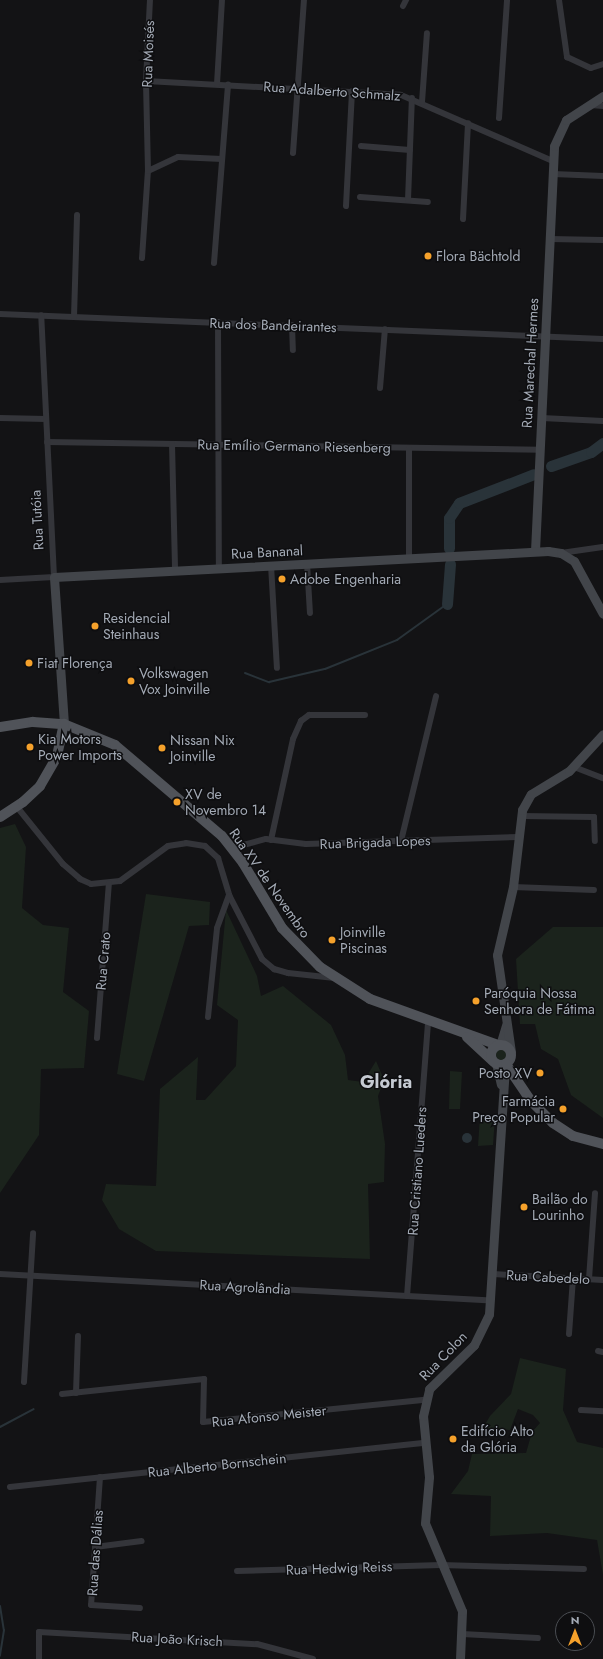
<!DOCTYPE html>
<html>
<head>
<meta charset="utf-8">
<style>
	body { margin:0 }
	#map { position:relative; width:603px; height:1659px; overflow:hidden; background:#131315; font-family:Jost,sans-serif }
	div>[style] { position:absolute }
	[style*='--x'] { left:calc(var(--x)*1px); top:calc(var(--y)*1px); width:calc(var(--w)*1px); rotate:calc(var(--a)*1deg) }
	.green>* { inset:0; background:#1b231c }
	.round { border-radius:50% }
	.water>* { inset:0; background:#293339 }
	.stream>* { height:2px; margin:-1px; padding:0 1px; transform-origin:1px; border-radius:1px; background:#293339 }
	.river>* { height:11px; margin:-5.5px; padding:0 5.5px; transform-origin:5.5px; border-radius:5.5px; background:#293339 }
	.street>* { height:6px; margin:-3px; padding:0 3px; transform-origin:3px; border-radius:3px; background:#34353a }
	.secondary>* { height:9px; margin:-4.5px; padding:0 4.5px; transform-origin:4.5px; border-radius:4.5px; background:#42454a }
	.primary>* { height:10px; margin:-5px; padding:0 5px; transform-origin:5px; border-radius:5px; background:#505359 }
	.primary>.ring { margin:-5px; padding:0; box-sizing:content-box; background:none; border:10px solid #505359; border-radius:50% }
	.dots>* { width:11px; height:11px; translate:-50% -50%; box-sizing:border-box; border:2px solid #0e0e10; border-radius:50% }
	span { translate:-50% -50%; white-space:nowrap; text-align:center; line-height:1.15; -webkit-text-stroke:3px #0e0e10; paint-order:stroke }
	.street-label { font-size:14px; color:#a4abb6 }
	.poi-label { font-size:14px; color:#a4abb6 }
	.left { translate:0 -50%; text-align:left }
	.right { translate:-100% -50%; text-align:right }
	.district-label { font-size:18px; color:#c5cad2; font-weight:700 }
	.north { position:absolute; left:555px; top:1611px; width:40px; height:40px; box-sizing:border-box; background:#0e0e10; border:1px solid #4a4d52; border-radius:50%; rotate:0deg; font-size:11px; font-weight:700; line-height:16px; text-align:center; color:#a4abb6 }
	.north::after { content:''; display:block; margin:auto; width:14px; height:18px; background:#f5a12b; clip-path:polygon(50% 0,100% 100%,50% 72%,0 100%) }
</style>
</head>
<body>
<div id="map">
	<div class="green">
		<div style="clip-path:polygon(15px 824px,26px 847px,22px 908px,43px 925px,69px 928px,63px 992px,89px 1011px,84px 1068px,41px 1069px,39px 1135px,0 1193px,0 828px)"></div>
		<div style="clip-path:polygon(146px 894px,210px 902px,209px 925px,189px 926px,144px 1081px,117px 1074px)"></div>
		<div style="clip-path:polygon(226px 910px,257px 976px,261px 996px,283px 986px,331px 1025px,345px 1055px,348px 1080px,363px 1082px,376px 1061px,384px 1080px,378px 1096px,385px 1144px,384px 1182px,368px 1184px,370px 1259px,156px 1251px,119px 1229px,102px 1200px,106px 1184px,156px 1186px,160px 1089px,198px 1057px,196px 1100px,205px 1100px,236px 1066px,238px 1020px,217px 1005px)"></div>
		<div style="clip-path:polygon(553px 927px,603px 927px,603px 1118px,571px 1095px,558px 1059px,541px 1049px,535px 1024px,520px 1024px,516px 959px)"></div>
		<div class="round" style="left:495.5px;top:1048.5px;width:11px;height:11px"></div>
		<div style="clip-path:polygon(450px 1071px,462px 1072px,460px 1109px,449px 1109px)"></div>
		<div style="clip-path:polygon(480px 1116px,495px 1117px,493px 1145px,478px 1146px)"></div>
		<div style="clip-path:polygon(520px 1358px,566px 1369px,563px 1410px,577px 1442px,603px 1448px,603px 1575px,597px 1540px,547px 1533px,490px 1536px,491px 1496px,451px 1494px,468px 1471px,472px 1454px,526px 1453px,532px 1432px,540px 1423px,533px 1415px,518px 1409px,510px 1430px,483px 1428px,490px 1416px,511px 1394px)"></div>
	</div>
	<div class="water">
		<div class="round" style="left:462px;top:1133px;width:10px;height:10px"></div>
	</div>
	<div class="stream">
		<div style="--x:245;--y:673;--w:26;--a:21"></div>
		<div style="--x:269;--y:682;--w:57;--a:-13.1"></div>
		<div style="--x:325;--y:669;--w:78;--a:-21.9"></div>
		<div style="--x:397;--y:640;--w:62;--a:-35.8"></div>
		<div style="--x:0;--y:1427;--w:38;--a:-28"></div>
		<div style="--x:0;--y:1606;--w:24;--a:81"></div>
		<div style="--x:4;--y:1630;--w:26;--a:99"></div>
	</div>
	<div class="river">
		<div style="--x:551;--y:466;--w:42;--a:-19.3"></div>
		<div style="--x:591;--y:452;--w:15;--a:-37"></div>
		<div style="--x:449;--y:548;--w:30;--a:-90"></div>
		<div style="--x:449;--y:518;--w:18;--a:-56"></div>
		<div style="--x:459;--y:503;--w:80;--a:-21.1"></div>
		<div style="--x:447;--y:604;--w:40;--a:-85.7"></div>
	</div>
	<div class="street">
		<div style="--x:559;--y:0;--w:58;--a:82"></div>
		<div style="--x:567;--y:57;--w:26;--a:25"></div>
		<div style="--x:591;--y:68;--w:13;--a:-18"></div>
		<div style="--x:403;--y:6;--w:7;--a:-63"></div>
		<div style="--x:146;--y:81;--w:255;--a:3.1"></div>
		<div style="--x:401;--y:95;--w:166;--a:23.5"></div>
		<div style="--x:217;--y:84;--w:84;--a:-86.6"></div>
		<div style="--x:422;--y:102;--w:69;--a:-85.9"></div>
		<div style="--x:591;--y:105;--w:12;--a:5"></div>
		<div style="--x:499;--y:118;--w:118;--a:-86.1"></div>
		<div style="--x:361;--y:146;--w:49;--a:4.7"></div>
		<div style="--x:293;--y:153;--w:153;--a:-85.9"></div>
		<div style="--x:148;--y:171;--w:33;--a:-25"></div>
		<div style="--x:178;--y:157;--w:44;--a:2.6"></div>
		<div style="--x:553;--y:174;--w:50;--a:2.3"></div>
		<div style="--x:360;--y:197;--w:68;--a:4.2"></div>
		<div style="--x:408;--y:200;--w:102;--a:-87.8"></div>
		<div style="--x:346;--y:206;--w:115;--a:-87"></div>
		<div style="--x:463;--y:219;--w:96;--a:-87"></div>
		<div style="--x:550;--y:239;--w:53;--a:1.1"></div>
		<div style="--x:142;--y:258;--w:87;--a:-86.1"></div>
		<div style="--x:148;--y:171;--w:90;--a:-91.3"></div>
		<div style="--x:146;--y:81;--w:81;--a:-87.2"></div>
		<div style="--x:214;--y:263;--w:179;--a:-85.5"></div>
		<div style="--x:0;--y:314;--w:604;--a:2.37"></div>
		<div style="--x:74;--y:317;--w:102;--a:-88.3"></div>
		<div style="--x:218;--y:322;--w:246;--a:89.8"></div>
		<div style="--x:292;--y:325;--w:25;--a:88"></div>
		<div style="--x:380;--y:388;--w:59;--a:-85.2"></div>
		<div style="--x:0;--y:418;--w:46;--a:1.2"></div>
		<div style="--x:542;--y:418;--w:61;--a:2.8"></div>
		<div style="--x:47;--y:442;--w:493;--a:0.9"></div>
		<div style="--x:172;--y:444;--w:127;--a:88.6"></div>
		<div style="--x:409;--y:448;--w:110;--a:90"></div>
		<div style="--x:561;--y:553;--w:42;--a:-8.1"></div>
		<div style="--x:307;--y:563;--w:50;--a:86.6"></div>
		<div style="--x:271;--y:565;--w:103;--a:86.7"></div>
		<div style="--x:0;--y:580;--w:54;--a:-3.2"></div>
		<div style="--x:54;--y:577;--w:262;--a:-92.8"></div>
		<div style="--x:574;--y:767;--w:31;--a:21"></div>
		<div style="--x:17;--y:807;--w:73;--a:51.1"></div>
		<div style="--x:63;--y:864;--w:23;--a:41"></div>
		<div style="--x:80;--y:879;--w:12;--a:24"></div>
		<div style="--x:91;--y:884;--w:29;--a:-6"></div>
		<div style="--x:120;--y:881;--w:59;--a:-36.1"></div>
		<div style="--x:168;--y:846;--w:18;--a:-9"></div>
		<div style="--x:186;--y:843;--w:19;--a:9"></div>
		<div style="--x:205;--y:846;--w:18;--a:43"></div>
		<div style="--x:218;--y:858;--w:39;--a:73"></div>
		<div style="--x:229;--y:895;--w:72;--a:62.7"></div>
		<div style="--x:262;--y:959;--w:16;--a:40"></div>
		<div style="--x:274;--y:969;--w:15;--a:16"></div>
		<div style="--x:288;--y:973;--w:47;--a:6.1"></div>
		<div style="--x:521;--y:816;--w:73;--a:0.8"></div>
		<div style="--x:594;--y:817;--w:24;--a:88"></div>
		<div style="--x:271;--y:840;--w:103;--a:-77.7"></div>
		<div style="--x:293;--y:739;--w:20;--a:-66"></div>
		<div style="--x:301;--y:721;--w:10;--a:-37"></div>
		<div style="--x:309;--y:715;--w:56;--a:0"></div>
		<div style="--x:401;--y:841;--w:149;--a:-76.4"></div>
		<div style="--x:232;--y:848;--w:35;--a:-15"></div>
		<div style="--x:266;--y:839;--w:40;--a:7.1"></div>
		<div style="--x:306;--y:844;--w:213;--a:-1.9"></div>
		<div style="--x:513;--y:887;--w:81;--a:2.1"></div>
		<div style="--x:208;--y:1017;--w:89;--a:-84.2"></div>
		<div style="--x:217;--y:928;--w:35;--a:-70"></div>
		<div style="--x:97;--y:1038;--w:155;--a:-85.6"></div>
		<div style="--x:0;--y:1274;--w:492;--a:3.1"></div>
		<div style="--x:493;--y:1274;--w:110;--a:3.1"></div>
		<div style="--x:589;--y:1279;--w:86;--a:-86"></div>
		<div style="--x:407;--y:1296;--w:276;--a:-85.6"></div>
		<div style="--x:569;--y:1334;--w:56;--a:-85.9"></div>
		<div style="--x:598;--y:1351;--w:5;--a:11"></div>
		<div style="--x:24;--y:1382;--w:149;--a:-86.5"></div>
		<div style="--x:76;--y:1393;--w:57;--a:-88"></div>
		<div style="--x:62;--y:1394;--w:143;--a:-6"></div>
		<div style="--x:204;--y:1379;--w:43;--a:91.3"></div>
		<div style="--x:203;--y:1422;--w:223;--a:-5.7"></div>
		<div style="--x:581;--y:1410;--w:22;--a:3"></div>
		<div style="--x:100;--y:1477;--w:128;--a:94"></div>
		<div style="--x:91;--y:1605;--w:49;--a:3.5"></div>
		<div style="--x:10;--y:1487;--w:415;--a:-6.1"></div>
		<div style="--x:95;--y:1547;--w:47;--a:-7.3"></div>
		<div style="--x:237;--y:1571;--w:204;--a:-1.7"></div>
		<div style="--x:441;--y:1565;--w:143;--a:1.6"></div>
		<div style="--x:462;--y:1634;--w:76;--a:3"></div>
		<div style="--x:39;--y:1659;--w:27;--a:-90"></div>
		<div style="--x:39;--y:1632;--w:218;--a:3.2"></div>
		<div style="--x:257;--y:1644;--w:58;--a:15"></div>
	</div>
	<div class="secondary">
		<div style="--x:535;--y:551;--w:405;--a:-87.3"></div>
		<div style="--x:554;--y:146;--w:29;--a:-65"></div>
		<div style="--x:566;--y:120;--w:44;--a:-33"></div>
		<div style="--x:64;--y:724;--w:147;--a:-93.9"></div>
		<div style="--x:54;--y:577;--w:495;--a:-3"></div>
		<div style="--x:548;--y:551;--w:13;--a:9"></div>
		<div style="--x:561;--y:553;--w:15;--a:32"></div>
		<div style="--x:574;--y:561;--w:60;--a:61.3"></div>
		<div style="--x:500;--y:1045;--w:21;--a:-73"></div>
		<div style="--x:511;--y:1052;--w:98;--a:-98.2"></div>
		<div style="--x:497;--y:955;--w:70;--a:-76.8"></div>
		<div style="--x:513;--y:887;--w:78;--a:-83.3"></div>
		<div style="--x:522;--y:810;--w:18;--a:-61"></div>
		<div style="--x:531;--y:794;--w:44;--a:-31.2"></div>
		<div style="--x:569;--y:771;--w:50;--a:-47.4"></div>
		<div style="--x:496;--y:1063;--w:22;--a:77"></div>
		<div style="--x:460;--y:1659;--w:48;--a:-87.6"></div>
		<div style="--x:462;--y:1611;--w:95;--a:-112.8"></div>
		<div style="--x:425;--y:1523;--w:46;--a:-85"></div>
		<div style="--x:429;--y:1477;--w:61;--a:-95.6"></div>
		<div style="--x:423;--y:1416;--w:28;--a:-77"></div>
		<div style="--x:429;--y:1389;--w:63;--a:-44.4"></div>
		<div style="--x:474;--y:1345;--w:34;--a:-64"></div>
		<div style="--x:489;--y:1314;--w:251;--a:-86.3"></div>
	</div>
	<div class="primary">
		<div style="--x:0;--y:727;--w:33;--a:-9"></div>
		<div style="--x:33;--y:722;--w:31;--a:4"></div>
		<div style="--x:64;--y:724;--w:55;--a:22.4"></div>
		<div style="--x:115;--y:745;--w:140;--a:40.4"></div>
		<div style="--x:222;--y:836;--w:34;--a:52"></div>
		<div style="--x:243;--y:863;--w:76;--a:59"></div>
		<div style="--x:282;--y:928;--w:54;--a:45.7"></div>
		<div style="--x:320;--y:967;--w:59;--a:32.6"></div>
		<div style="--x:370;--y:999;--w:136;--a:19.8"></div>
		<div style="--x:0;--y:817;--w:27;--a:-33"></div>
		<div style="--x:23;--y:802;--w:23;--a:-43"></div>
		<div style="--x:40;--y:786;--w:34;--a:-60"></div>
		<div style="--x:57;--y:756;--w:33;--a:-78"></div>
		<div style="--x:467;--y:1037;--w:35;--a:43"></div>
		<div class="ring" style="left:491px;top:1045px;width:10px;height:10px"></div>
		<div style="--x:506;--y:1064;--w:45;--a:56"></div>
		<div style="--x:531;--y:1101;--w:31;--a:45"></div>
		<div style="--x:553;--y:1123;--w:24;--a:33"></div>
		<div style="--x:573;--y:1136;--w:31;--a:15"></div>
	</div>
	<div class="dots">
		<div style="left:428px;top:256px;background:#f5a12b"></div>
		<div style="left:282px;top:579px;background:#f5a12b"></div>
		<div style="left:95px;top:626px;background:#f5a12b"></div>
		<div style="left:29px;top:663px;background:#f5a12b"></div>
		<div style="left:131px;top:681px;background:#f5a12b"></div>
		<div style="left:30px;top:747px;background:#f5a12b"></div>
		<div style="left:162px;top:748px;background:#f5a12b"></div>
		<div style="left:177px;top:802px;background:#f5a12b"></div>
		<div style="left:332px;top:940px;background:#f5a12b"></div>
		<div style="left:476px;top:1001px;background:#f5a12b"></div>
		<div style="left:540px;top:1073px;background:#f5a12b"></div>
		<div style="left:563px;top:1109px;background:#f5a12b"></div>
		<div style="left:524px;top:1207px;background:#f5a12b"></div>
		<div style="left:453px;top:1439px;background:#f5a12b"></div>
	</div>
	<div class="street-label">
		<span style="left:148px;top:54px;rotate:-88deg">Rua Moisés</span>
		<span style="left:332px;top:91px;rotate:4deg">Rua Adalberto Schmalz</span>
		<span style="left:273px;top:325px;rotate:2deg">Rua dos Bandeirantes</span>
		<span style="left:530px;top:363px;rotate:-87deg">Rua Marechal Hermes</span>
		<span style="left:294px;top:446px;rotate:1deg">Rua Emílio Germano Riesenberg</span>
		<span style="left:37px;top:520px;rotate:-93deg">Rua Tutóia</span>
		<span style="left:267px;top:552px;rotate:-3deg">Rua Bananal</span>
		<span style="left:375px;top:842px;rotate:-2deg">Rua Brigada Lopes</span>
		<span style="left:270px;top:883px;rotate:55deg">Rua XV de Novembro</span>
		<span style="left:103px;top:961px;rotate:-85deg">Rua Crato</span>
		<span style="left:417px;top:1171px;rotate:-86deg">Rua Cristiano Lueders</span>
		<span style="left:548px;top:1277px;rotate:3deg">Rua Cabedelo</span>
		<span style="left:245px;top:1287px;rotate:3deg">Rua Agrolândia</span>
		<span style="left:443px;top:1356px;rotate:-46deg">Rua Colon</span>
		<span style="left:269px;top:1416px;rotate:-6deg">Rua Afonso Meister</span>
		<span style="left:217px;top:1465px;rotate:-6deg">Rua Alberto Bornschein</span>
		<span style="left:95px;top:1553px;rotate:-86deg">Rua das Dálias</span>
		<span style="left:339px;top:1568px;rotate:-2deg">Rua Hedwig Reiss</span>
		<span style="left:177px;top:1639px;rotate:3deg">Rua João Krisch</span>
	</div>
	<div class="poi-label">
		<span class="left" style="left:436px;top:256px">Flora Bächtold</span>
		<span class="left" style="left:290px;top:579px">Adobe Engenharia</span>
		<span class="left" style="left:103px;top:626px">Residencial<br>Steinhaus</span>
		<span class="left" style="left:37px;top:663px">Fiat Florença</span>
		<span class="left" style="left:139px;top:681px">Volkswagen<br>Vox Joinville</span>
		<span class="left" style="left:38px;top:747px">Kia Motors<br>Power Imports</span>
		<span class="left" style="left:170px;top:748px">Nissan Nix<br>Joinville</span>
		<span class="left" style="left:185px;top:802px">XV de<br>Novembro 14</span>
		<span class="left" style="left:340px;top:940px">Joinville<br>Piscinas</span>
		<span class="left" style="left:484px;top:1001px">Paróquia Nossa<br>Senhora de Fátima</span>
		<span class="right" style="left:532px;top:1073px">Posto XV</span>
		<span class="right" style="left:555px;top:1109px">Farmácia<br>Preço Popular</span>
		<span class="left" style="left:532px;top:1207px">Bailão do<br>Lourinho</span>
		<span class="left" style="left:461px;top:1439px">Edifício Alto<br>da Glória</span>
	</div>
	<div class="district-label">
		<span style="left:386px;top:1082px">Glória</span>
	</div>
	<div class="north">N</div>
</div>
</body>
</html>
